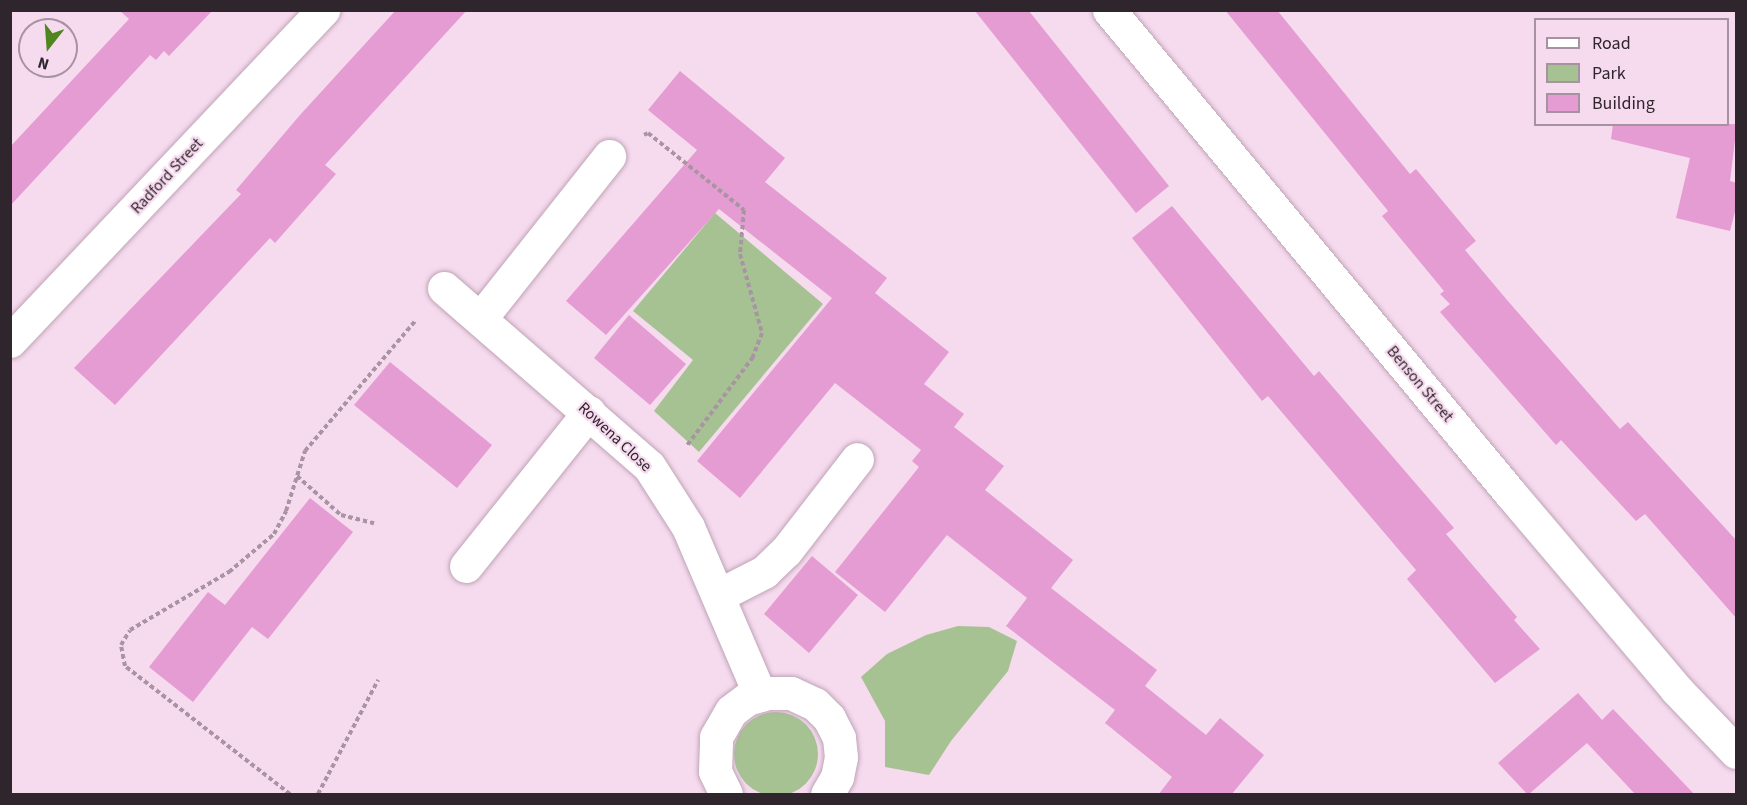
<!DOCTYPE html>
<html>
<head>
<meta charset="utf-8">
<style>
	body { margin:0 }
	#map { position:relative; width:1747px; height:805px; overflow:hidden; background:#f6daee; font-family:"Source Sans 3",sans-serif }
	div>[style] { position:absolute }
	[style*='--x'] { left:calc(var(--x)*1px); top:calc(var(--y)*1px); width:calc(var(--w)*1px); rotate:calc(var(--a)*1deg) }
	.green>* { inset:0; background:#a6c293 }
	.round { border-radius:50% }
	.building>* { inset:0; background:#e59cd3 }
	.path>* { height:4px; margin-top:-2px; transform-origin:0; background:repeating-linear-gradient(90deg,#a994a3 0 4.5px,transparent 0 7.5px) }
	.roads { filter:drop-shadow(0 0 2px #bfa4b7) drop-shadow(0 0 2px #bfa4b7) }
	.minor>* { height:33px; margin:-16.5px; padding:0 16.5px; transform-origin:16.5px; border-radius:16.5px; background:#fff }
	span { translate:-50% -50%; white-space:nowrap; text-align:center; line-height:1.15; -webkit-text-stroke:4.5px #f6daee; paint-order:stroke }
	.street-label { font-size:16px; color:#2f252c }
	.frame { position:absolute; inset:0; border:12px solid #2f252c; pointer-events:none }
	.legend { position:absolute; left:1534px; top:18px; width:195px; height:108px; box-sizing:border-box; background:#f6daee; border:2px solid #a692a0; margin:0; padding:8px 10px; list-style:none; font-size:18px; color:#2f252c }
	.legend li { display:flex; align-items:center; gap:12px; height:30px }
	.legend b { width:30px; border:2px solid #a692a0 }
	.north { position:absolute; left:18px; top:18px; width:60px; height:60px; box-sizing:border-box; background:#f6daee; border:2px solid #a692a0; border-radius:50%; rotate:197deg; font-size:16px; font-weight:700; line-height:24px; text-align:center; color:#2f252c }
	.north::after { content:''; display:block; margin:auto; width:21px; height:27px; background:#50861e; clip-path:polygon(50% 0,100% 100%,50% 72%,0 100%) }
</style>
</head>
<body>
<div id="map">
	<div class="green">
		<div style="clip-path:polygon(715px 213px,823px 304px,699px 452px,654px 411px,693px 360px,633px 311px)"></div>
		<div style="clip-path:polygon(958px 626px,989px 627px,1017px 641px,1008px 671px,951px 741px,929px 775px,885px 767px,885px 721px,861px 677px,887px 654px,926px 635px)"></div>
		<div class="round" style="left:734px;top:712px;width:84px;height:84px"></div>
	</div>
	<div class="building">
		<div style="clip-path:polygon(119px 10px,213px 10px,169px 56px,164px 51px,156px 60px,150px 55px,10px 206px,10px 147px,129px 19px)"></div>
		<div style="clip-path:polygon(396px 10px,467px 10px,325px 165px,336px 174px,275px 243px,270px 238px,115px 405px,74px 368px,241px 194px,236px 190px,300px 115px)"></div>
		<div style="clip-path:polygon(1225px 10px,1277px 10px,1410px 174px,1416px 169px,1476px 241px,1465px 250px,1507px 300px,1620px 429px,1628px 422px,1737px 541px,1737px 619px,1645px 514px,1636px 521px,1561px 440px,1556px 445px,1440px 312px,1450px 304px,1440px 294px,1444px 291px,1382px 216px,1388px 211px)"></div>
		<div style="clip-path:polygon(975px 11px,1029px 11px,1169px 186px,1136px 213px)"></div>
		<div style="clip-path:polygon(680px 71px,785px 158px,765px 182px,887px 278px,875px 293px,949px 352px,924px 384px,964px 414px,954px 427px,1004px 466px,985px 490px,1073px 560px,1051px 588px,1157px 670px,1145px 686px,1206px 735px,1220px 718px,1264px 755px,1231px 795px,1158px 795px,1172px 777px,1105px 723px,1115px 710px,1006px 626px,1027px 598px,947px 535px,885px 612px,835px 572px,919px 467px,912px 461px,921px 450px,835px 383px,740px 498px,697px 461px,832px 298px,719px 209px,606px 335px,566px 301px,697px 150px,648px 110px)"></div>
		<div style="clip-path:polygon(1613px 124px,1737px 124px,1730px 181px,1737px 183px,1737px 204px,1730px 231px,1676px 218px,1690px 158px,1611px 139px)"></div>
		<div style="clip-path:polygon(1172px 206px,1314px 376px,1319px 371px,1454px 528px,1446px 534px,1517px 617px,1514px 620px,1540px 649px,1495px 683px,1407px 579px,1416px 570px,1268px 396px,1262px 401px,1132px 238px)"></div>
		<div style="clip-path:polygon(629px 315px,686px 364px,650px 405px,594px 358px)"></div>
		<div style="clip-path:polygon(390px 362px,492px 445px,457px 488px,354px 405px)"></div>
		<div style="clip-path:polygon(310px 498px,353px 532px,268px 639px,252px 627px,193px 702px,149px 667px,208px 592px,225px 605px)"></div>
		<div style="clip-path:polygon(812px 556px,858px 595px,809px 653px,764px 614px)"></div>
		<div style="clip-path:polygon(1578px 693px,1602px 720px,1613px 709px,1695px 795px,1636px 795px,1587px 743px,1528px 795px,1498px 763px)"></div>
	</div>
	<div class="path">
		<div style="--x:644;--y:135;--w:4;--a:-27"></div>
		<div style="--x:648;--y:133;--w:123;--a:38.7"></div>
		<div style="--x:744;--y:210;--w:44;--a:95.2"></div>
		<div style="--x:740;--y:254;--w:82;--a:74.4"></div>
		<div style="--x:762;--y:333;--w:26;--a:111"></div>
		<div style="--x:753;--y:357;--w:112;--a:126.7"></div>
		<div style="--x:297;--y:476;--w:59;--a:41.6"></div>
		<div style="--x:341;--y:515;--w:34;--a:14"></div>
		<div style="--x:290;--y:794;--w:209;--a:-142.2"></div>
		<div style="--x:125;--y:666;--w:21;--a:-101"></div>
		<div style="--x:121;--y:645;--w:17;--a:-59"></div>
		<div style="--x:130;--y:630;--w:115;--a:-30.4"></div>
		<div style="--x:229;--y:572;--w:59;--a:-40.2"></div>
		<div style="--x:274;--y:534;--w:26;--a:-62"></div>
		<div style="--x:286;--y:511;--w:63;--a:-72.4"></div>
		<div style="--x:305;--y:451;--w:172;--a:-49.7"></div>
		<div style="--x:318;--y:794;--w:129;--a:-62.2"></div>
	</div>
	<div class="roads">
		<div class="minor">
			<div style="--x:1109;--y:10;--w:628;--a:50.3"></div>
			<div style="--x:1510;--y:493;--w:257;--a:49.7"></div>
			<div style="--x:1676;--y:689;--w:87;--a:46.4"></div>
			<div style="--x:444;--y:288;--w:271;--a:41"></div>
			<div style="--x:649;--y:466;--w:72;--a:57.4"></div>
			<div style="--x:688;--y:527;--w:183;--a:66.8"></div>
			<div style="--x:480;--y:319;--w:208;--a:-51.6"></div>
			<div style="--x:10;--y:341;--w:456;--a:-46.6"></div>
			<div style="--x:466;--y:566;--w:197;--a:-51.4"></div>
			<div style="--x:719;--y:595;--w:51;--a:-27.1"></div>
			<div style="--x:764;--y:572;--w:30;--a:-44"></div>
			<div style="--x:786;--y:551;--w:116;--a:-52.3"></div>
			<div style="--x:726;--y:794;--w:25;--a:-116"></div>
			<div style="--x:715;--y:771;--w:34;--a:-88"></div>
			<div style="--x:716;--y:737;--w:30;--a:-60"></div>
			<div style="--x:731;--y:711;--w:20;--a:-37"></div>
			<div style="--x:747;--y:699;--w:22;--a:-16"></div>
			<div style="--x:768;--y:693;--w:23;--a:0"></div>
			<div style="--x:791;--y:693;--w:26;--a:25"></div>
			<div style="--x:815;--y:704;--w:20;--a:45"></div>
			<div style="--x:829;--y:718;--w:22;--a:63"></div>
			<div style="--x:839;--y:738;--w:19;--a:84"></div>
			<div style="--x:841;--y:757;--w:20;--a:101"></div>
			<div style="--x:837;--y:777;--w:20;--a:120"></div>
		</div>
	</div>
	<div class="street-label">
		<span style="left:167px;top:176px;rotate:-47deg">Radford Street</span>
		<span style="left:1420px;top:384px;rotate:50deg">Benson Street</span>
		<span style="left:615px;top:437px;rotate:43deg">Rowena Close</span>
	</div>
	<div class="frame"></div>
	<ul class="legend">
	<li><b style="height:8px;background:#fff"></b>Road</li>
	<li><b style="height:16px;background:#a6c293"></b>Park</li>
	<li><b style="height:16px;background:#e59cd3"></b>Building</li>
	</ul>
	<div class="north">N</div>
</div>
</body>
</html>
